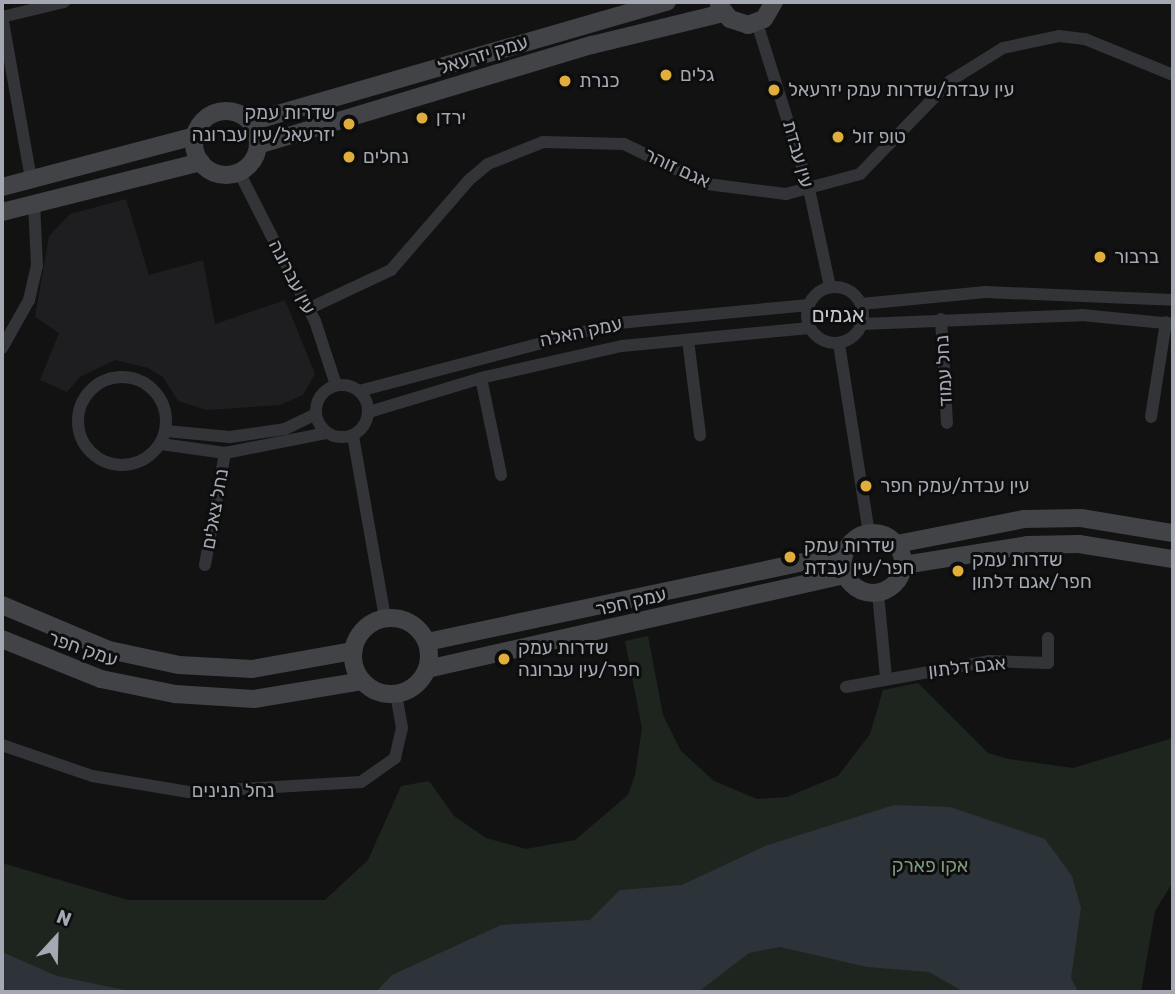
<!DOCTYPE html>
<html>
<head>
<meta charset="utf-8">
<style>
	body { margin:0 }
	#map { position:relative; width:1175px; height:994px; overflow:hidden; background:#121213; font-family:Rubik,"Noto Sans Hebrew",sans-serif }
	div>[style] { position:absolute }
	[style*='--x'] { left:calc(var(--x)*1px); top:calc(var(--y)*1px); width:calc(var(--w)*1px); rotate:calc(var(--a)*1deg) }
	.built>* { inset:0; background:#1e1e20 }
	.green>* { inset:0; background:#1e251f }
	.water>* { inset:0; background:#2c343a }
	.street>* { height:12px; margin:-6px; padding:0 6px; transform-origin:6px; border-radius:6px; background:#333438 }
	.street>.ring { margin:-6px; padding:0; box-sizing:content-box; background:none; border:12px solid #333438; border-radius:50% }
	.secondary>* { height:18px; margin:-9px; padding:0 9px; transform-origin:9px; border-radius:9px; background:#414347 }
	.secondary>.ring { margin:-9px; padding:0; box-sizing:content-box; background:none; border:18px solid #414347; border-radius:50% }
	.dots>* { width:19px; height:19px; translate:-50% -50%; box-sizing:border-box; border:4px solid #0d0d0e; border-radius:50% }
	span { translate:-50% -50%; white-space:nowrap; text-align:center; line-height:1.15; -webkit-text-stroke:6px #0d0d0e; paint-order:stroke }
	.street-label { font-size:19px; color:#a4a8b2 }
	.poi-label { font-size:19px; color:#a4a8b2 }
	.left { translate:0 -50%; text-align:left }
	.right { translate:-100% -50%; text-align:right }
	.park-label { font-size:19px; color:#7d9c7f }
	.neighbourhood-label { font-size:21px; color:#c5c7cf }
	.frame { position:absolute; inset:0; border:4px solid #a4a8b2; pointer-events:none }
	.north { position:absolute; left:21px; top:903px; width:70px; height:70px; -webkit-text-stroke:5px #0d0d0e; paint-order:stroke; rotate:22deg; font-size:19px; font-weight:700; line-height:28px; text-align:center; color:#a4a8b2 }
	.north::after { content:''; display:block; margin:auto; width:24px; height:32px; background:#a4a8b2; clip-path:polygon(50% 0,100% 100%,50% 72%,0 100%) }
</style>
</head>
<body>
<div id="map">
	<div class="built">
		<div style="clip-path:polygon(126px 199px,149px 275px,203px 260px,215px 324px,285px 300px,315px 374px,303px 395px,280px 405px,207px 410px,178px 401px,163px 377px,148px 368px,115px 360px,80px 377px,67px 392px,40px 380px,59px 333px,35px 317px,49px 236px,70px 214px)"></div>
	</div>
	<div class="green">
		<div style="clip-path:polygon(648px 636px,663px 715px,681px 751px,714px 781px,757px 799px,787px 797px,838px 776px,870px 734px,883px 690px,918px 683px,988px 753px,1009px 759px,1073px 768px,1173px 738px,1173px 882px,1155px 911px,1141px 992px,2px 992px,2px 863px,128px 900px,325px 900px,368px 860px,401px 786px,429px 781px,454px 816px,486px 838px,526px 849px,575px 840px,628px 795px,635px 775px,642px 728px,625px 641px)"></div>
	</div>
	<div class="water">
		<div style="clip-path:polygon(894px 805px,950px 807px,1045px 839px,1072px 876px,1081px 908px,1071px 978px,1078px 992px,964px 992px,929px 972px,867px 967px,780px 947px,749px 953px,698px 992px,376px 992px,392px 975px,501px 925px,590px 920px,620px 890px,682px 885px,765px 846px)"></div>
		<div style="clip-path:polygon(2px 952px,57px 976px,134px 992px,2px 992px)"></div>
	</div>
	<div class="street">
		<div style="--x:2;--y:16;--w:166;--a:79.9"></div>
		<div style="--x:2;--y:17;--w:64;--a:-13.6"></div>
		<div style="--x:757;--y:23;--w:174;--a:72.6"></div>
		<div style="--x:809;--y:189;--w:100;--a:77.9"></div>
		<div style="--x:239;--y:172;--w:167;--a:63"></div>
		<div style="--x:315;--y:321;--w:67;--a:71.8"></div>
		<div class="ring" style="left:807px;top:287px;width:44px;height:44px"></div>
		<div style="--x:861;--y:304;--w:125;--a:-5.5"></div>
		<div style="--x:985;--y:292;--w:188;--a:2.4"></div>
		<div style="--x:308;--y:309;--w:92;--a:-25.2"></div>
		<div style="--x:391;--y:270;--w:119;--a:-49.1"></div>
		<div style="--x:469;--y:180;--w:25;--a:-40"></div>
		<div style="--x:488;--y:164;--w:59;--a:-21.8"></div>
		<div style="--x:543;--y:142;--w:81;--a:1.4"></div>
		<div style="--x:624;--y:144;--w:92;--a:25.7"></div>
		<div style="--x:707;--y:184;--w:80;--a:7.2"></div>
		<div style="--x:786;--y:194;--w:77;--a:-15.1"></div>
		<div style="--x:860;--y:174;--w:129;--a:-45.9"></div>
		<div style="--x:950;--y:81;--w:62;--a:-31.9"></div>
		<div style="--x:1003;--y:48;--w:57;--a:-12.1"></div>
		<div style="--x:1059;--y:36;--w:26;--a:7"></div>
		<div style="--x:1085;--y:39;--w:95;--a:22.2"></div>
		<div style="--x:941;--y:319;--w:104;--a:86.7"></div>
		<div style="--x:862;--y:324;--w:220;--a:-2.3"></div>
		<div style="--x:1082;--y:315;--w:91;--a:5.6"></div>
		<div style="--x:688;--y:340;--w:96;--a:82.8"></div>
		<div style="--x:839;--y:344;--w:191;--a:81"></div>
		<div style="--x:2;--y:348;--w:55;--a:-60.6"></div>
		<div style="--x:29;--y:300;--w:35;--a:-77"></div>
		<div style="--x:37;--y:266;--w:63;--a:-92.7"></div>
		<div class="ring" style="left:78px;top:377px;width:76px;height:76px"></div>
		<div style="--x:481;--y:378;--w:99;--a:78.3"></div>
		<div class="ring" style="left:316px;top:385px;width:40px;height:40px"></div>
		<div style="--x:359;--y:391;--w:268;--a:-14.7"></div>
		<div style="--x:618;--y:323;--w:192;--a:-5.4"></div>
		<div style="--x:369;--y:412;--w:121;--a:-16.8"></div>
		<div style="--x:485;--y:377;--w:140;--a:-12.8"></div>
		<div style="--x:622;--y:346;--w:188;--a:-5.5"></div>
		<div style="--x:1151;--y:417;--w:96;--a:-81"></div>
		<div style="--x:166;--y:431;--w:64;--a:5.4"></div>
		<div style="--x:230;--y:437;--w:56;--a:-8.3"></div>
		<div style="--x:285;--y:429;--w:34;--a:-26"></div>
		<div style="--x:353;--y:436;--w:185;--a:80"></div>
		<div style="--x:161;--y:444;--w:65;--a:8"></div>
		<div style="--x:225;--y:453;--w:104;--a:-11.1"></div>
		<div style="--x:205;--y:565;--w:114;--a:-79.9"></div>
		<div style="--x:878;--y:593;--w:85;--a:84.6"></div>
		<div style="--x:846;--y:687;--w:145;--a:-10.3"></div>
		<div style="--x:989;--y:661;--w:59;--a:1.9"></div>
		<div style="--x:1048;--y:663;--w:25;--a:-90"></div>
		<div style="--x:2;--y:745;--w:95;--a:19"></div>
		<div style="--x:92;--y:776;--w:98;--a:9.4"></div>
		<div style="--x:189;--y:792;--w:172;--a:-3.3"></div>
		<div style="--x:361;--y:782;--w:42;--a:-35.2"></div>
		<div style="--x:395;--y:758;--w:31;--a:-77"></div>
		<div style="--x:402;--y:728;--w:35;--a:-100"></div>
	</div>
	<div class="secondary">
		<div style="--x:719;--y:5;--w:18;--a:52"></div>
		<div style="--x:730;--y:19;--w:19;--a:18"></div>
		<div style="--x:748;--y:25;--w:17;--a:-21"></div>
		<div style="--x:764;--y:19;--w:20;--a:-60"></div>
		<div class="ring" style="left:194px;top:111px;width:46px;height:46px"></div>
		<div style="--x:250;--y:122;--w:434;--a:-16.1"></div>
		<div style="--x:258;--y:145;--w:349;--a:-16.7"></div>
		<div style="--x:592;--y:45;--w:135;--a:-13.7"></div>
		<div style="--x:2;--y:187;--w:200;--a:-14.8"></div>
		<div style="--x:2;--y:212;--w:205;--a:-14.1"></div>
		<div class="ring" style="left:843px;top:533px;width:42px;height:42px"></div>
		<div style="--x:897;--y:544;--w:129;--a:-11.1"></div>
		<div style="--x:1024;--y:519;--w:57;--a:-1"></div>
		<div style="--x:1081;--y:518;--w:93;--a:9.3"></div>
		<div style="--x:904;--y:565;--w:125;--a:-9.2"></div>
		<div style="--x:1027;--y:545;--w:52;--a:-1.1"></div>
		<div style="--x:1079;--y:544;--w:95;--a:9.1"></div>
		<div style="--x:2;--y:605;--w:116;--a:22.8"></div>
		<div style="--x:109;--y:650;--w:72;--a:12.1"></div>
		<div style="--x:179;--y:665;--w:73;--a:3.1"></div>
		<div style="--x:252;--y:669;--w:103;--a:-10.1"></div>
		<div class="ring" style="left:353px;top:618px;width:58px;height:58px"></div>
		<div style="--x:2;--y:639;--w:107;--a:22"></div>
		<div style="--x:101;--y:679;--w:76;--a:11.5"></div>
		<div style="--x:175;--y:694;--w:79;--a:3.6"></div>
		<div style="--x:254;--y:699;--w:109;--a:-9.5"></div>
		<div style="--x:427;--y:642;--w:426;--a:-12"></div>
		<div style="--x:427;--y:669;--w:428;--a:-12.7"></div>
	</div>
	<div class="dots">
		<div style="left:666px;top:75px;background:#e1ad3b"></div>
		<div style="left:565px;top:81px;background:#e1ad3b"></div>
		<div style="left:774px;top:90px;background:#e1ad3b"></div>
		<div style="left:422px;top:118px;background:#e1ad3b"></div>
		<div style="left:349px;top:124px;background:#e1ad3b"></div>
		<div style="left:838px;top:137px;background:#e1ad3b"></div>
		<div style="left:349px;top:157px;background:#e1ad3b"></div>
		<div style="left:1100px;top:257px;background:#e1ad3b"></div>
		<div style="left:866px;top:486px;background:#e1ad3b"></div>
		<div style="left:790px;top:557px;background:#e1ad3b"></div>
		<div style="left:958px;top:571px;background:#e1ad3b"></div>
		<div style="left:504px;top:659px;background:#e1ad3b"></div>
	</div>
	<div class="street-label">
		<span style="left:483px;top:55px;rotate:-17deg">עמק יזרעאל</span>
		<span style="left:798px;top:154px;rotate:74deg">עין עבדת</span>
		<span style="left:677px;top:168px;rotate:25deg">אגם זוהר</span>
		<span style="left:292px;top:277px;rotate:63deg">עין עברונה</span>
		<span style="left:581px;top:332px;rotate:-12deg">עמק האלה</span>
		<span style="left:944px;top:371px;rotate:-93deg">נחל עמוד</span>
		<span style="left:215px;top:509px;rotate:-80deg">נחל צאלים</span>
		<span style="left:631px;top:602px;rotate:-13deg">עמק חפר</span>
		<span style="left:83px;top:649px;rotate:19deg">עמק חפר</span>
		<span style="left:967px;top:667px;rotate:-6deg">אגם דלתון</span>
		<span style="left:233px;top:791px">נחל תנינים</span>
	</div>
	<div class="poi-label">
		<span class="left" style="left:680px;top:75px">גלים</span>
		<span class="left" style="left:579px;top:81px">כנרת</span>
		<span class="left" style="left:788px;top:90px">עין עבדת/שדרות עמק יזרעאל</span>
		<span class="right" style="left:335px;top:124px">שדרות עמק<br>יזרעאל/עין עברונה</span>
		<span class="left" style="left:436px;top:118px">ירדן</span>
		<span class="left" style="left:852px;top:137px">טופ זול</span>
		<span class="left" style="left:363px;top:157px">נחלים</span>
		<span class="left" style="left:1114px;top:257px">ברבור</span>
		<span class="left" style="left:880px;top:486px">עין עבדת/עמק חפר</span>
		<span class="left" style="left:804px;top:557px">שדרות עמק<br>חפר/עין עבדת</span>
		<span class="left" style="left:972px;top:571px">שדרות עמק<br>חפר/אגם דלתון</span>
		<span class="left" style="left:518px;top:659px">שדרות עמק<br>חפר/עין עברונה</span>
	</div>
	<div class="park-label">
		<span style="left:930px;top:866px">אקו פארק</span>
	</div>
	<div class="neighbourhood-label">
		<span style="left:838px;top:315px">אגמים</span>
	</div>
	<div class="frame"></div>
	<div class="north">N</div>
</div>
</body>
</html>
